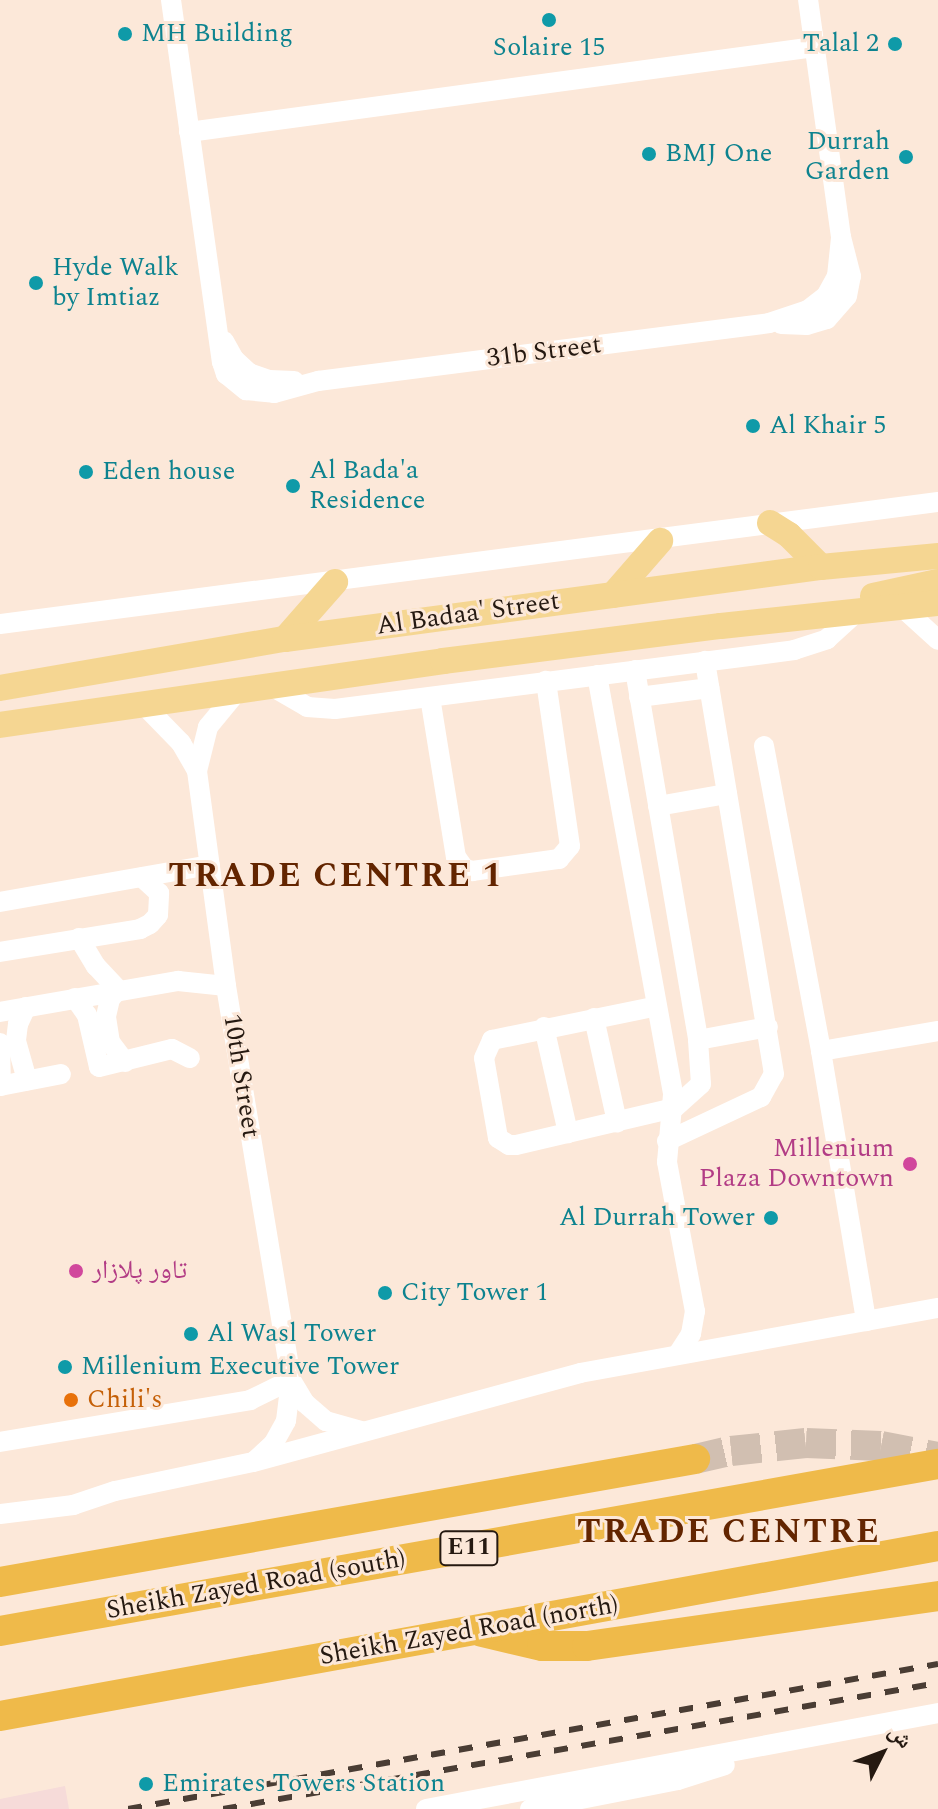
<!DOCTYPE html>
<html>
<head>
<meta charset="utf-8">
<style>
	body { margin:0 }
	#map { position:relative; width:938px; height:1809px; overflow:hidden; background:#fce8d9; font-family:Spectral,"Noto Naskh Arabic",serif }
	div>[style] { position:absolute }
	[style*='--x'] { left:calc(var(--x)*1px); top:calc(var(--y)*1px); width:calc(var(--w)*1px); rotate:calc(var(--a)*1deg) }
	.commercial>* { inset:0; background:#f6dbd9 }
	.highway-tunnel>* { height:30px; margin-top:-15px; transform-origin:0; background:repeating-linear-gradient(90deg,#d1bfb1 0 30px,transparent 0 45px) }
	.minor>* { height:20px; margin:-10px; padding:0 10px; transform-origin:10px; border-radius:10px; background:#fff }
	.major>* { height:26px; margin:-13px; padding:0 13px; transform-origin:13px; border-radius:13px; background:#f5d692 }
	.highway>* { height:30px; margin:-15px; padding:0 15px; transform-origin:15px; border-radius:15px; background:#efba4a }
	.rail>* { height:6px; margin-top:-3px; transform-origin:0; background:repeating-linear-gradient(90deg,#4a3d34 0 14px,transparent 0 28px) }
	.dots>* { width:22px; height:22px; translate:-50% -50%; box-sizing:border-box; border:4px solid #fce8d9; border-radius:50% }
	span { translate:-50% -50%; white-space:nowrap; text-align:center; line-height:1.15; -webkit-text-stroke:6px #fce8d9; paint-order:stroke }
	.shield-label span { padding:2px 6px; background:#fce8d9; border:2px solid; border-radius:6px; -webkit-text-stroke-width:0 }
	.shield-label { font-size:24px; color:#251911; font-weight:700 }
	.culture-label { font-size:26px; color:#0d838f }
	.left { translate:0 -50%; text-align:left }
	.right { translate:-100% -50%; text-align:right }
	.street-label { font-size:26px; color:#251911 }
	.hotel-label { font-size:26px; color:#b23c85 }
	.food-label { font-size:26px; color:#c56008 }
	.district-label { font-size:34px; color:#632500; font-weight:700; letter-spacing:2px }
	.north { position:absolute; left:842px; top:1713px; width:80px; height:80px; -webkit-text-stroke:6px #fce8d9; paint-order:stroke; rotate:48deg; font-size:22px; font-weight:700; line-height:32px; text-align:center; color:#251911 }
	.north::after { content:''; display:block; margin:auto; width:28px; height:36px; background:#251911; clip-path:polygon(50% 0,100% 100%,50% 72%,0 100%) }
</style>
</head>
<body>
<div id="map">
	<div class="commercial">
		<div style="clip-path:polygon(65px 1786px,69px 1809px,0 1809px,0 1799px)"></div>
	</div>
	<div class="highway-tunnel">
		<div style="--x:695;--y:1459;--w:37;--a:-13"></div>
		<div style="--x:731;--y:1451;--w:75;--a:-6.1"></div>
		<div style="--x:806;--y:1443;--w:75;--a:2.3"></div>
		<div style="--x:881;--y:1446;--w:58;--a:10.9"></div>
	</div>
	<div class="minor">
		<div style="--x:171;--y:0;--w:366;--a:82"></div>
		<div style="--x:222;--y:362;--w:13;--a:72"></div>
		<div style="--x:226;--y:374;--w:26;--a:39"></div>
		<div style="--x:246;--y:390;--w:28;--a:6"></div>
		<div style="--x:274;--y:393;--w:46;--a:-15.3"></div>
		<div style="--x:318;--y:381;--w:455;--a:-7.3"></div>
		<div style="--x:769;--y:323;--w:41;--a:-18.4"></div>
		<div style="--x:808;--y:310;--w:23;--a:-38"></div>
		<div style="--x:826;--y:296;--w:23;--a:-61"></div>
		<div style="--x:837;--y:276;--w:39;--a:-84"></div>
		<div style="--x:189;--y:132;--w:631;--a:-7.74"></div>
		<div style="--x:781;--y:324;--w:26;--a:2"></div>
		<div style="--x:807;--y:325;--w:21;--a:-17"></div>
		<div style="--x:827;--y:319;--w:30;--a:-49"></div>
		<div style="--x:847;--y:296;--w:20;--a:-79"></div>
		<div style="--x:851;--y:276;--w:40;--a:-104.4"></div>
		<div style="--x:841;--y:237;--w:239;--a:-97.9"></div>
		<div style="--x:224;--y:341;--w:21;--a:61"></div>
		<div style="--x:234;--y:359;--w:21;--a:43"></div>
		<div style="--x:249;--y:373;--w:21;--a:19"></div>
		<div style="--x:269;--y:380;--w:25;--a:2"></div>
		<div style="--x:903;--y:608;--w:47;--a:42.4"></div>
		<div style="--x:0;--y:624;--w:946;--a:-7.41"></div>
		<div style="--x:635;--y:670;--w:375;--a:80.3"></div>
		<div style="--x:698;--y:1040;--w:44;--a:86.1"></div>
		<div style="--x:701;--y:1084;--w:36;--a:138"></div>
		<div style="--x:674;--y:1108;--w:162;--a:166.8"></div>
		<div style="--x:516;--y:1145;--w:7;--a:180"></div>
		<div style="--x:509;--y:1145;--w:13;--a:-148"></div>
		<div style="--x:498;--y:1138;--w:81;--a:-99.9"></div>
		<div style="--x:484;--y:1058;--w:20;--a:-66"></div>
		<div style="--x:492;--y:1040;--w:168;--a:-11.6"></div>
		<div style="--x:597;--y:675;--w:427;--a:79.7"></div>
		<div style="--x:673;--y:1095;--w:67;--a:95.1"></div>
		<div style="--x:667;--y:1162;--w:152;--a:79.4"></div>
		<div style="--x:695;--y:1311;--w:23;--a:100"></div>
		<div style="--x:691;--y:1334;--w:24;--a:123"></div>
		<div style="--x:273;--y:687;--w:39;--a:30"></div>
		<div style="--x:307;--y:707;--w:28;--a:4"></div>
		<div style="--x:335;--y:709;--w:463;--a:-7.3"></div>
		<div style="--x:794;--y:650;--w:35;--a:-18"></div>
		<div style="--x:827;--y:639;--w:43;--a:-42.2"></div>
		<div style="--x:236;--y:693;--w:44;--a:129.5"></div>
		<div style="--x:208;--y:727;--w:45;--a:104"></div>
		<div style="--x:197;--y:771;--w:217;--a:82.3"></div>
		<div style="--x:226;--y:986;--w:399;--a:80.6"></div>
		<div style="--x:291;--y:1380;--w:41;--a:97"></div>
		<div style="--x:286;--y:1421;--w:26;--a:119"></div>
		<div style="--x:273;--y:1444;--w:23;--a:137"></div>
		<div style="--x:430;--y:697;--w:162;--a:80.8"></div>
		<div style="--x:456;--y:857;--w:14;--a:54"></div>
		<div style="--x:464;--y:868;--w:9;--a:21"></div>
		<div style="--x:472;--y:871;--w:88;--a:-7.9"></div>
		<div style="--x:559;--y:859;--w:17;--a:-50"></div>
		<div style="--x:570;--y:846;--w:167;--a:-98.3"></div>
		<div style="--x:639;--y:697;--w:71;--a:-7.3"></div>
		<div style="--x:145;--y:706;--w:52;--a:45.8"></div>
		<div style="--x:181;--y:743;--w:32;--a:60"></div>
		<div style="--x:764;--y:746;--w:310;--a:79.4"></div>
		<div style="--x:821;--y:1051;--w:274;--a:80.5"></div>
		<div style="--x:658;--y:806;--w:70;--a:-9.9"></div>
		<div style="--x:0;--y:902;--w:213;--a:-10"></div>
		<div style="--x:79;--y:938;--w:33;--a:59"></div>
		<div style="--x:96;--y:966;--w:33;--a:47"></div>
		<div style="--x:118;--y:990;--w:12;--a:132"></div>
		<div style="--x:110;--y:999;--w:18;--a:103"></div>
		<div style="--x:106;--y:1017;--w:25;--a:81"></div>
		<div style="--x:110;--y:1042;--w:25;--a:53"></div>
		<div style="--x:0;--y:952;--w:142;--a:-9.3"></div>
		<div style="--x:140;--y:929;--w:11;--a:-27"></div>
		<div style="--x:150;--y:924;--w:12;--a:-48"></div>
		<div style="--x:158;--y:915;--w:22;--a:-87"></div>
		<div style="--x:159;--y:893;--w:23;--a:-137"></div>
		<div style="--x:75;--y:998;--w:21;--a:55"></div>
		<div style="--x:87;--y:1015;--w:53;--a:77"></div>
		<div style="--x:99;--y:1067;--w:75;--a:-13.9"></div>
		<div style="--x:172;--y:1049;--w:20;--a:27"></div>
		<div style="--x:26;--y:1007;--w:19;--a:115"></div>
		<div style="--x:18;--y:1024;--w:17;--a:97"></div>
		<div style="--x:16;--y:1041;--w:41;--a:74.2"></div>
		<div style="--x:0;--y:1012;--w:181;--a:-9.9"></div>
		<div style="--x:178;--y:981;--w:48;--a:5.9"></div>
		<div style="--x:594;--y:1018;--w:107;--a:77.5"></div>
		<div style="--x:544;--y:1027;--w:109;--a:77.2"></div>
		<div style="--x:698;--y:1040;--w:71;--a:-10.5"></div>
		<div style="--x:0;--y:1043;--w:43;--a:88.7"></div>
		<div style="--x:821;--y:1051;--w:119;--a:-9.7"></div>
		<div style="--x:0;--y:1086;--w:62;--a:-11.1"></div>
		<div style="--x:667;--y:1141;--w:104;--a:-25.1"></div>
		<div style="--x:761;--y:1097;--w:26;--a:-61"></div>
		<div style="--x:774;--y:1074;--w:419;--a:-99.5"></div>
		<div style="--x:291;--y:1380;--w:27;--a:59"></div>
		<div style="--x:305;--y:1403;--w:28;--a:41"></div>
		<div style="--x:326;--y:1421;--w:37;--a:16"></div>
		<div style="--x:0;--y:1442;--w:254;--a:-9.5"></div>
		<div style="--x:250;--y:1400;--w:46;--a:-26"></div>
		<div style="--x:0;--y:1514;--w:74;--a:-7"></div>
		<div style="--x:73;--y:1505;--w:44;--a:-18.4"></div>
		<div style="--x:115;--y:1491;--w:141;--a:-11.9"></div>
		<div style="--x:253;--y:1462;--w:339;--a:-15.2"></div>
		<div style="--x:580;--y:1373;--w:364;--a:-10.3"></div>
		<div style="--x:426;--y:1809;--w:521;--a:-10.62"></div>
		<div style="--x:530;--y:1809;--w:151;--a:-11.1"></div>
		<div style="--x:678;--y:1780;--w:49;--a:-17.7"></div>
	</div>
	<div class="major">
		<div style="--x:770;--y:523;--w:22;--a:32"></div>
		<div style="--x:789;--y:535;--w:45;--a:45"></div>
		<div style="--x:613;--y:595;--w:72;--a:-49"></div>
		<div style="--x:873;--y:596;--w:66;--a:-12.2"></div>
		<div style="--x:285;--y:639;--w:76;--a:-48.7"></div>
		<div style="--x:0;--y:688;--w:289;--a:-9.8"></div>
		<div style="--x:285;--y:639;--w:541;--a:-7.65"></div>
		<div style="--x:821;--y:567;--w:118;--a:-5.4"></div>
		<div style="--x:0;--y:725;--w:448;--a:-8.2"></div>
		<div style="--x:443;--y:661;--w:280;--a:-7.2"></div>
		<div style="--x:721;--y:626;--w:218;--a:-6.1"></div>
	</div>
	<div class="highway">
		<div style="--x:0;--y:1582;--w:706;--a:-10.04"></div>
		<div style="--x:0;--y:1631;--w:953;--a:-10.1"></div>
		<div style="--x:482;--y:1632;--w:62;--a:13.1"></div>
		<div style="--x:542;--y:1646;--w:45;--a:0"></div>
		<div style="--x:587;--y:1646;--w:355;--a:-8.1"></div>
		<div style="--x:0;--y:1716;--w:953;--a:-10.27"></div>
	</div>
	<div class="rail">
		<div style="--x:128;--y:1809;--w:823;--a:-10.15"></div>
		<div style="--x:223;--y:1809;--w:726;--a:-9.99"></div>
	</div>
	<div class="dots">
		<div style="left:549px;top:20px;background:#0f9aa8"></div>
		<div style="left:125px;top:34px;background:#0f9aa8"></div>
		<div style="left:895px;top:44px;background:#0f9aa8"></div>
		<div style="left:649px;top:154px;background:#0f9aa8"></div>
		<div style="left:906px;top:157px;background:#0f9aa8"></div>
		<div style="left:36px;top:283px;background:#0f9aa8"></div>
		<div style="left:753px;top:426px;background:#0f9aa8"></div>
		<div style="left:86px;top:472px;background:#0f9aa8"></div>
		<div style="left:293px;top:486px;background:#0f9aa8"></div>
		<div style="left:910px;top:1164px;background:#d1479c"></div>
		<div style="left:771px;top:1218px;background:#0f9aa8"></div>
		<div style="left:76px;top:1271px;background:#d1479c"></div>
		<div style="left:385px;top:1293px;background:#0f9aa8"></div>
		<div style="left:191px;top:1334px;background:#0f9aa8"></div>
		<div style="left:65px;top:1367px;background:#0f9aa8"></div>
		<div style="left:71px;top:1400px;background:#e8710a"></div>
		<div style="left:146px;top:1784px;background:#0f9aa8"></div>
	</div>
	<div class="shield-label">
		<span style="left:469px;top:1548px">E11</span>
	</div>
	<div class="culture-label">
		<span class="left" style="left:141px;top:34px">MH Building</span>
		<span class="right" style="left:879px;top:44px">Talal 2</span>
		<span style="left:549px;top:48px">Solaire 15</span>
		<span class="right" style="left:890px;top:157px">Durrah<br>Garden</span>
		<span class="left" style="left:665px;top:154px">BMJ One</span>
		<span class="left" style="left:52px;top:283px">Hyde Walk<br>by Imtiaz</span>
		<span class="left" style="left:769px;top:426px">Al Khair 5</span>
		<span class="left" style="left:309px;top:486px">Al Bada'a<br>Residence</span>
		<span class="left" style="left:102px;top:472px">Eden house</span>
		<span class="right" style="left:755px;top:1218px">Al Durrah Tower</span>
		<span class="left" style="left:401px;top:1293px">City Tower 1</span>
		<span class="left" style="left:207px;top:1334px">Al Wasl Tower</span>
		<span class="left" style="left:81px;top:1367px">Millenium Executive Tower</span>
		<span class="left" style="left:162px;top:1784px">Emirates Towers Station</span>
	</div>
	<div class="street-label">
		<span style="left:544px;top:352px;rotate:-7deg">31b Street</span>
		<span style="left:468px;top:614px;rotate:-8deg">Al Badaa' Street</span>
		<span style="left:241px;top:1076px;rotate:81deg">10th Street</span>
		<span style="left:256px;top:1585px;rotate:-10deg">Sheikh Zayed Road (south)</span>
		<span style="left:469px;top:1631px;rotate:-10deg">Sheikh Zayed Road (north)</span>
	</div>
	<div class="hotel-label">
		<span class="right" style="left:894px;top:1164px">Millenium<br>Plaza Downtown</span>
		<span class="left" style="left:92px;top:1271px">تاور پلازار</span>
	</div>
	<div class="food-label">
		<span class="left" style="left:87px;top:1400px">Chili's</span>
	</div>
	<div class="district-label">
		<span style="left:336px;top:877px">TRADE CENTRE 1</span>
		<span style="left:729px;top:1533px">TRADE CENTRE</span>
	</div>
	<div class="north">ش</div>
</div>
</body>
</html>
